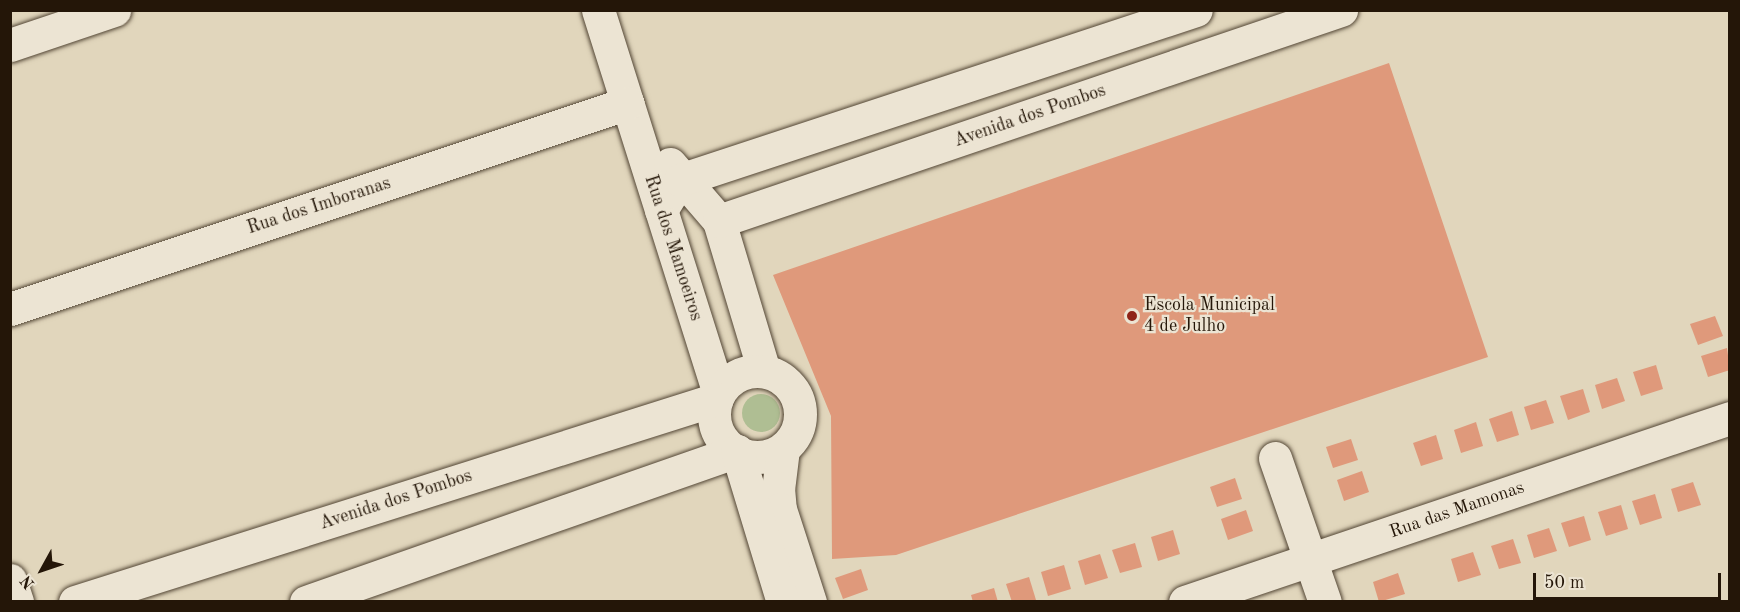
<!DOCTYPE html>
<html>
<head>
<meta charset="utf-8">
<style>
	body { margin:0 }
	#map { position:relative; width:1740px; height:612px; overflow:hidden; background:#e1d6bc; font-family:"Old Standard TT",serif }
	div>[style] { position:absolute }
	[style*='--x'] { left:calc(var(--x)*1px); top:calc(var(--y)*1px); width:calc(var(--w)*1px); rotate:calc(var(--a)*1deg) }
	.green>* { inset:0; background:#afbe93 }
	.round { border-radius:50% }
	.building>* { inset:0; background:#df997b }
	.roads { filter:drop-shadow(0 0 2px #534635) drop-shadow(0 0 2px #534635) }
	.minor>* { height:33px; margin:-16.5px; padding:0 16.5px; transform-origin:16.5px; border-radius:16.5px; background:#ece4d3 }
	.minor>.ring { margin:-16.5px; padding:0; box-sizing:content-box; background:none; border:33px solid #ece4d3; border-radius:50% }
	.dots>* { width:16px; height:16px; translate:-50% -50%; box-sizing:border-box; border:3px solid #ece4d3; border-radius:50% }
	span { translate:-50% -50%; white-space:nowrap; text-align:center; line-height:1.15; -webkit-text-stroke:4.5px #ece4d3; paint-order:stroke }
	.street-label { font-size:18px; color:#241608 }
	.poi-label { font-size:18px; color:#241608 }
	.left { translate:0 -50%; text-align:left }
	.frame { position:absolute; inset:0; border:12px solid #241608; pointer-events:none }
	.north { position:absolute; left:12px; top:540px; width:60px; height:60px; -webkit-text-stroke:4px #ece4d3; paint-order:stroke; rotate:230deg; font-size:16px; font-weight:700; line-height:24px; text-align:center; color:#241608 }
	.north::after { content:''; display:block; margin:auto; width:21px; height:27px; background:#241608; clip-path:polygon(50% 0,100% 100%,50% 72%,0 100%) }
	.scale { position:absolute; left:1533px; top:573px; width:188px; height:27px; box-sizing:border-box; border:3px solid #241608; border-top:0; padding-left:8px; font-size:18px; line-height:21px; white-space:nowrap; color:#241608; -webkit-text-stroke:4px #ece4d3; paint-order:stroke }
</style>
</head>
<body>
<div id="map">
	<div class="green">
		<div class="round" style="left:742px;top:394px;width:38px;height:38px"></div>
	</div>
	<div class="building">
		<div style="clip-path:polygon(1389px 63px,1488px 357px,896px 555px,832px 559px,831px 416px,773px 275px)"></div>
		<div style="clip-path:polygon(1715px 316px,1723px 336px,1698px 345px,1690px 324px)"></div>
		<div style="clip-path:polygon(1727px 348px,1730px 370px,1708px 377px,1701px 356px)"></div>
		<div style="clip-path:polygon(1656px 365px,1663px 389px,1641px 396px,1633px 372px)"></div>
		<div style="clip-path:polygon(1617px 378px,1625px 401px,1602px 409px,1595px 385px)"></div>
		<div style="clip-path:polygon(1583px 389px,1590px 412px,1568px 420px,1560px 396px)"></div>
		<div style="clip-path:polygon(1546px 400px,1554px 423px,1531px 430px,1524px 407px)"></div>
		<div style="clip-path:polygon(1512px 411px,1519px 435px,1497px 442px,1489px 419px)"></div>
		<div style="clip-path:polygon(1476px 422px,1483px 446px,1461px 453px,1454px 430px)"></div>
		<div style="clip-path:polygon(1436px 435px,1443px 459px,1421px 466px,1413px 443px)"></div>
		<div style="clip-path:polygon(1351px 439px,1358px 460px,1333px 468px,1326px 447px)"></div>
		<div style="clip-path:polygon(1362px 471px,1369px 492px,1344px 501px,1337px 480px)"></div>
		<div style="clip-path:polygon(1235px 478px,1242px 499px,1217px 507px,1210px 487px)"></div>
		<div style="clip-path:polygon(1693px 482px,1701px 505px,1678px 512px,1671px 489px)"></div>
		<div style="clip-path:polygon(1655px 494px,1662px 518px,1640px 525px,1632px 501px)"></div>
		<div style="clip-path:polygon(1621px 505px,1628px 529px,1606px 536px,1598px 512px)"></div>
		<div style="clip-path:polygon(1246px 510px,1253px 531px,1228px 540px,1221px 519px)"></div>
		<div style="clip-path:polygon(1584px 516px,1591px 540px,1569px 547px,1561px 523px)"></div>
		<div style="clip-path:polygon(1549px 528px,1557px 551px,1534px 558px,1527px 535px)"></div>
		<div style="clip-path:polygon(1173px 530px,1180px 554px,1158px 561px,1151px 537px)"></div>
		<div style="clip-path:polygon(1513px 539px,1521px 563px,1499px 569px,1491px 546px)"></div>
		<div style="clip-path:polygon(1135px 543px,1142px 567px,1120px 573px,1112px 550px)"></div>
		<div style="clip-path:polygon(1473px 552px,1481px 575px,1458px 582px,1451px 559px)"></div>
		<div style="clip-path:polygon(1100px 554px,1108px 578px,1085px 585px,1078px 561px)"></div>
		<div style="clip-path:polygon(1064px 565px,1071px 589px,1048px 596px,1041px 572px)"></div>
		<div style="clip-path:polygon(861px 569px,868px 590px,843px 599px,835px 578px)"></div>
		<div style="clip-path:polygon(1398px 573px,1405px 594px,1379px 602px,1373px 582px)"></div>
		<div style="clip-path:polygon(1029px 577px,1036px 600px,1012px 602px,1006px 584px)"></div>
		<div style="clip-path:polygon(994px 588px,998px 602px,973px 602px,971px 595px)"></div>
	</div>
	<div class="roads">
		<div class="minor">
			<div style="--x:598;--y:10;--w:402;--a:72.5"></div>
			<div style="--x:10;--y:45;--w:110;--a:-18.6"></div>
			<div style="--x:670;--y:164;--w:75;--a:49.3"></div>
			<div style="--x:719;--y:221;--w:157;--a:73.3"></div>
			<div style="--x:661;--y:210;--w:36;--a:-58"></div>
			<div style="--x:680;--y:180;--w:543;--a:-18.23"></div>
			<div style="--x:719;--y:221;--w:657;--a:-18.74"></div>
			<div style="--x:10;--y:309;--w:651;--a:-18.43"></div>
			<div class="ring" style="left:714px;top:371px;width:53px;height:53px"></div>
			<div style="--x:783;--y:449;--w:39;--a:97"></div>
			<div style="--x:778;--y:488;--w:21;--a:85"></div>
			<div style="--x:780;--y:509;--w:98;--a:72.1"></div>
			<div style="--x:1275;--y:458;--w:152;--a:70.9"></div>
			<div style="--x:10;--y:580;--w:23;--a:72"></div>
			<div style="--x:75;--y:602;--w:673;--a:-17.55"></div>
			<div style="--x:306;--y:602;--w:457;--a:-19.3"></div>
			<div style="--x:737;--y:451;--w:158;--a:73.1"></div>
			<div style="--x:1185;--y:602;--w:575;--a:-18.66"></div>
		</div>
	</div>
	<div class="dots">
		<div style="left:1132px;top:316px;background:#8f2418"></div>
	</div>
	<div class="street-label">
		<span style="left:1030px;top:116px;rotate:-19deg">Avenida dos Pombos</span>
		<span style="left:319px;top:206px;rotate:-18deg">Rua dos Imboranas</span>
		<span style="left:673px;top:248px;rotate:72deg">Rua dos Mamoeiros</span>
		<span style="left:396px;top:500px;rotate:-18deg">Avenida dos Pombos</span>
		<span style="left:1457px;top:510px;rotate:-19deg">Rua das Mamonas</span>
	</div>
	<div class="poi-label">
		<span class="left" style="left:1144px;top:316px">Escola Municipal<br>4 de Julho</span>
	</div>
	<div class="frame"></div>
	<div class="north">N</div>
	<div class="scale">50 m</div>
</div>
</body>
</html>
